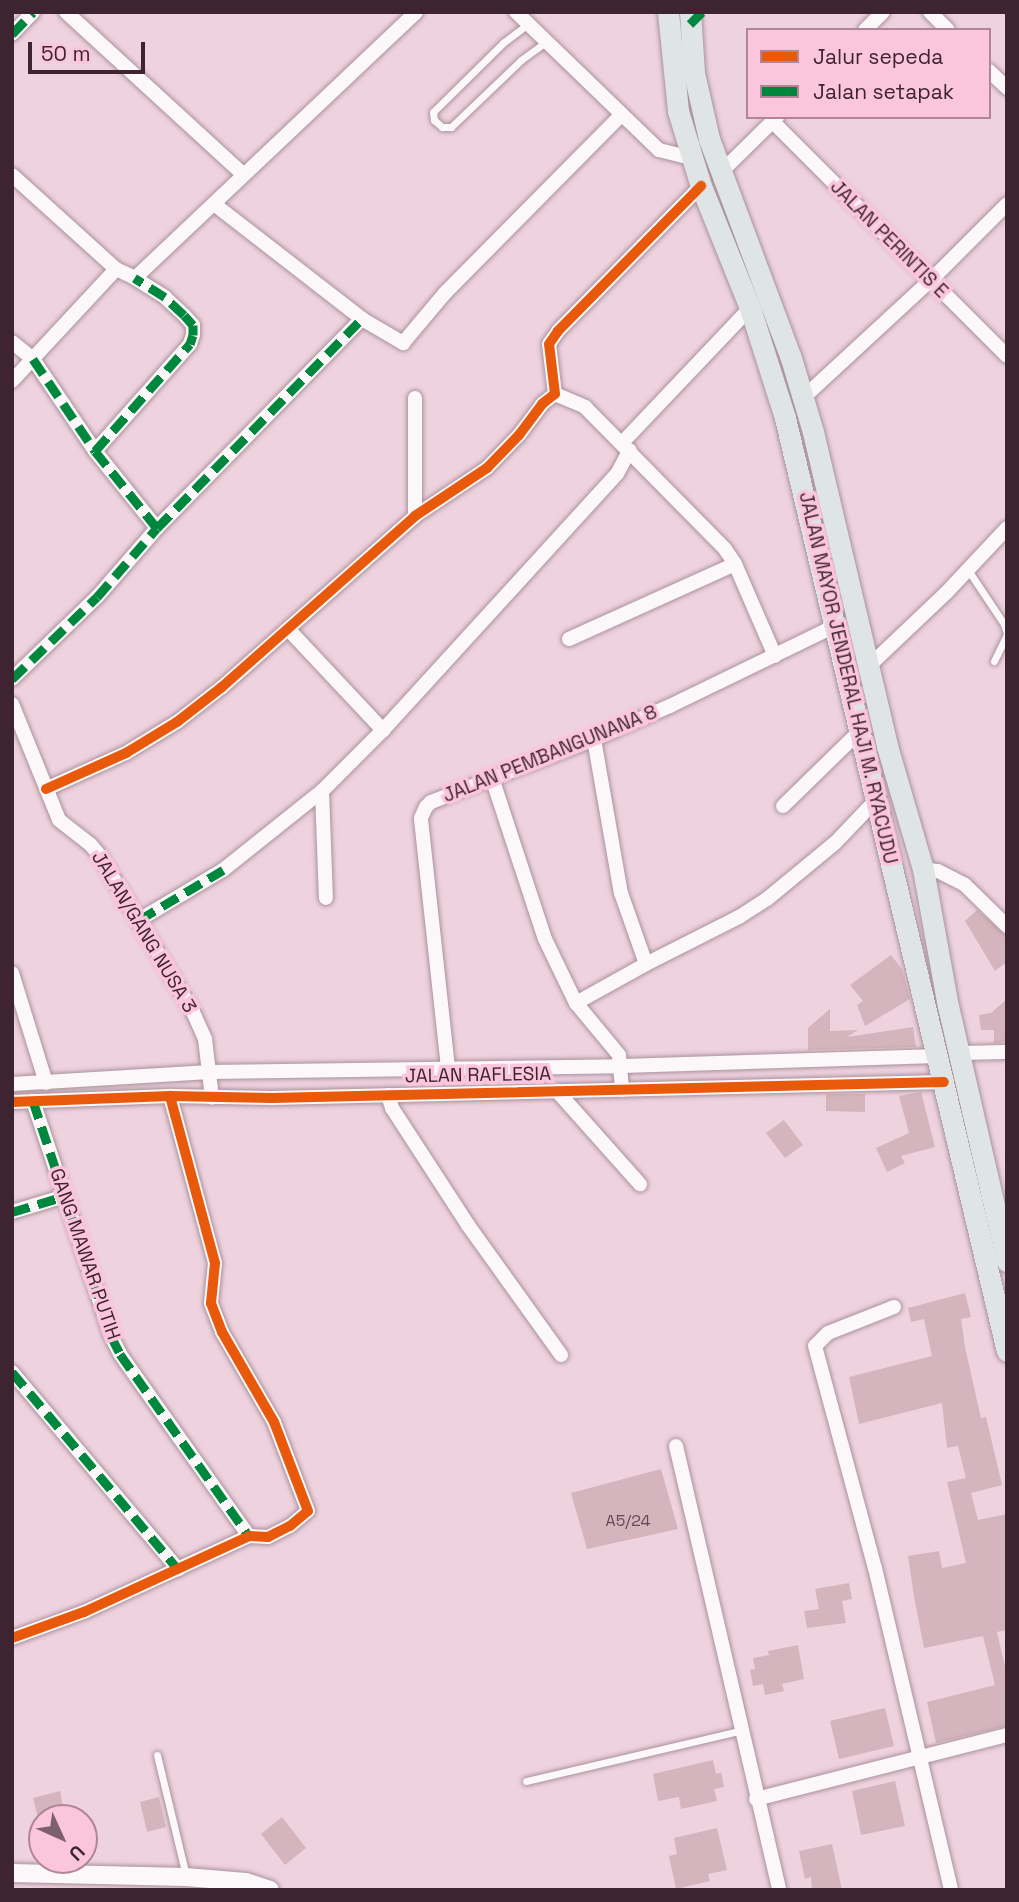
<!DOCTYPE html>
<html>
<head>
<meta charset="utf-8">
<style>
	body { margin:0 }
	#map { position:relative; width:1019px; height:1902px; overflow:hidden; background:#eed2de; font-family:"Space Grotesk",sans-serif }
	div>[style] { position:absolute }
	[style*='--x'] { left:calc(var(--x)*1px); top:calc(var(--y)*1px); width:calc(var(--w)*1px); rotate:calc(var(--a)*1deg) }
	.building>* { inset:0; background:#d5b5bd }
	.roads { filter:drop-shadow(0 0 2px #a9929c) drop-shadow(0 0 2px #a9929c) }
	.service>* { height:7px; margin:-3.5px; padding:0 3.5px; transform-origin:3.5px; border-radius:3.5px; background:#fcf8fa }
	.minor>* { height:14px; margin:-7px; padding:0 7px; transform-origin:7px; border-radius:7px; background:#fcf8fa }
	.tertiary>* { height:18px; margin:-9px; padding:0 9px; transform-origin:9px; border-radius:9px; background:#fcf8fa }
	.primary>* { height:21px; margin:-10.5px; padding:0 10.5px; transform-origin:10.5px; border-radius:10.5px; background:#dfe5e4 }
	.quiet>* { height:9px; margin-top:-4.5px; transform-origin:0; background:repeating-linear-gradient(90deg,#00873e 0 18px,transparent 0 27px) }
	.cycleway>* { height:10px; margin:-5px; padding:0 5px; transform-origin:5px; border-radius:5px; background:#e8590c }
	span { translate:-50% -50%; white-space:nowrap; text-align:center; line-height:1.15; -webkit-text-stroke:7px #fbc5dc; paint-order:stroke }
	.number-label { font-size:16px; color:#644853 }
	.number-label span { -webkit-text-stroke-width:0 }
	.street-label { font-size:19px; color:#3e2430 }
	.frame { position:absolute; inset:0; border:14px solid #3e2430; pointer-events:none }
	.legend { position:absolute; left:746px; top:28px; width:245px; height:91px; box-sizing:border-box; background:#fbc5dc; border:2px solid #af8597; margin:0; padding:9px 12px; list-style:none; font-size:21px; color:#3e2430 }
	.legend li { display:flex; align-items:center; gap:14px; height:35px }
	.legend b { width:35px; border:2px solid #af8597 }
	.north { position:absolute; left:28px; top:1804px; width:70px; height:70px; box-sizing:border-box; background:#fbc5dc; border:2px solid #af8597; border-radius:50%; rotate:135deg; font-size:19px; font-weight:700; line-height:28px; text-align:center; color:#3e2430 }
	.north::after { content:''; display:block; margin:auto; width:24px; height:32px; background:#7c616d; clip-path:polygon(50% 0,100% 100%,50% 72%,0 100%) }
	.scale { position:absolute; left:28px; top:42px; width:117px; height:32px; box-sizing:border-box; border:4px solid #3e2430; border-top:0; padding-left:9px; font-size:21px; line-height:24px; white-space:nowrap; color:#3e2430; -webkit-text-stroke:5px #fbc5dc; paint-order:stroke }
</style>
</head>
<body>
<div id="map">
	<div class="building">
		<div style="clip-path:polygon(977px 910px,1007px 936px,1007px 962px,995px 971px,965px 921px)"></div>
		<div style="clip-path:polygon(891px 955px,902px 969px,910px 999px,865px 1026px,857px 1005px,863px 1001px,850px 985px)"></div>
		<div style="clip-path:polygon(1007px 999px,1007px 1042px,994px 1043px,994px 1030px,981px 1030px,979px 1015px,991px 1013px)"></div>
		<div style="clip-path:polygon(830px 1009px,830px 1031px,858px 1030px,847px 1037px,913px 1027px,916px 1047px,808px 1050px,808px 1028px)"></div>
		<div style="clip-path:polygon(921px 1092px,935px 1147px,901px 1156px,905px 1163px,887px 1172px,876px 1148px,909px 1133px,899px 1096px)"></div>
		<div style="clip-path:polygon(826px 1094px,865px 1094px,865px 1112px,826px 1111px)"></div>
		<div style="clip-path:polygon(784px 1120px,803px 1145px,785px 1158px,766px 1133px)"></div>
		<div style="clip-path:polygon(965px 1293px,971px 1317px,961px 1319px,965px 1347px,981px 1418px,986px 1417px,1002px 1485px,971px 1493px,978px 1520px,1007px 1514px,1007px 1630px,997px 1632px,1007px 1675px,1007px 1726px,936px 1743px,927px 1702px,995px 1685px,983px 1636px,924px 1648px,914px 1597px,908px 1556px,939px 1551px,942px 1568px,966px 1563px,947px 1482px,966px 1478px,958px 1446px,947px 1448px,942px 1403px,859px 1424px,849px 1377px,932px 1356px,924px 1319px,911px 1322px,908px 1308px)"></div>
		<div style="clip-path:polygon(661px 1469px,678px 1529px,587px 1549px,571px 1493px)"></div>
		<div style="clip-path:polygon(849px 1583px,852px 1599px,842px 1601px,846px 1623px,807px 1628px,804px 1611px,819px 1609px,815px 1589px)"></div>
		<div style="clip-path:polygon(798px 1645px,804px 1679px,782px 1684px,784px 1691px,765px 1695px,763px 1684px,753px 1686px,750px 1670px,755px 1669px,753px 1658px,769px 1655px,768px 1651px)"></div>
		<div style="clip-path:polygon(885px 1708px,894px 1746px,839px 1759px,830px 1721px)"></div>
		<div style="clip-path:polygon(713px 1760px,716px 1774px,721px 1772px,724px 1787px,714px 1789px,717px 1801px,681px 1809px,679px 1797px,658px 1801px,653px 1774px)"></div>
		<div style="clip-path:polygon(895px 1781px,905px 1826px,861px 1835px,852px 1791px)"></div>
		<div style="clip-path:polygon(60px 1791px,65px 1818px,38px 1818px,33px 1798px)"></div>
		<div style="clip-path:polygon(159px 1797px,166px 1827px,147px 1832px,140px 1802px)"></div>
		<div style="clip-path:polygon(282px 1817px,306px 1848px,285px 1865px,261px 1834px)"></div>
		<div style="clip-path:polygon(717px 1828px,727px 1870px,708px 1874px,710px 1881px,676px 1889px,669px 1856px,677px 1854px,674px 1838px)"></div>
		<div style="clip-path:polygon(832px 1844px,842px 1890px,812px 1890px,811px 1877px,805px 1879px,799px 1851px)"></div>
	</div>
	<div class="roads">
		<div class="service">
			<div style="--x:528;--y:24;--w:31;--a:143"></div>
			<div style="--x:503;--y:43;--w:98;--a:135.4"></div>
			<div style="--x:433;--y:112;--w:8;--a:83"></div>
			<div style="--x:434;--y:120;--w:11;--a:41"></div>
			<div style="--x:442;--y:127;--w:9;--a:0"></div>
			<div style="--x:451;--y:127;--w:97;--a:-43.7"></div>
			<div style="--x:521;--y:60;--w:31;--a:-36"></div>
			<div style="--x:968;--y:570;--w:65;--a:56.3"></div>
			<div style="--x:1004;--y:624;--w:9;--a:72"></div>
			<div style="--x:994;--y:661;--w:30;--a:-64"></div>
			<div style="--x:157;--y:1755;--w:124;--a:76.5"></div>
			<div style="--x:526;--y:1781;--w:220;--a:-13.2"></div>
		</div>
		<div class="minor">
			<div style="--x:66;--y:12;--w:239;--a:42.5"></div>
			<div style="--x:516;--y:12;--w:199;--a:44"></div>
			<div style="--x:659;--y:150;--w:33;--a:14"></div>
			<div style="--x:930;--y:12;--w:25;--a:45"></div>
			<div style="--x:865;--y:30;--w:25;--a:-45"></div>
			<div style="--x:12;--y:34;--w:30;--a:-46"></div>
			<div style="--x:989;--y:71;--w:25;--a:43"></div>
			<div style="--x:772;--y:121;--w:332;--a:45"></div>
			<div style="--x:720;--y:173;--w:80;--a:-44.5"></div>
			<div style="--x:12;--y:175;--w:140;--a:42.1"></div>
			<div style="--x:214;--y:204;--w:187;--a:37.8"></div>
			<div style="--x:362;--y:319;--w:48;--a:30.3"></div>
			<div style="--x:403;--y:343;--w:65;--a:-50"></div>
			<div style="--x:445;--y:293;--w:250;--a:-45.3"></div>
			<div style="--x:12;--y:342;--w:27;--a:39"></div>
			<div style="--x:33;--y:359;--w:111;--a:56"></div>
			<div style="--x:95;--y:451;--w:99;--a:51.2"></div>
			<div style="--x:157;--y:528;--w:293;--a:-45.6"></div>
			<div style="--x:12;--y:381;--w:153;--a:-47.1"></div>
			<div style="--x:116;--y:269;--w:21;--a:25"></div>
			<div style="--x:135;--y:278;--w:387;--a:-43.4"></div>
			<div style="--x:555;--y:394;--w:33;--a:23"></div>
			<div style="--x:585;--y:407;--w:199;--a:45.4"></div>
			<div style="--x:725;--y:549;--w:18;--a:56"></div>
			<div style="--x:735;--y:564;--w:100;--a:66.5"></div>
			<div style="--x:804;--y:397;--w:173;--a:-42.7"></div>
			<div style="--x:931;--y:280;--w:107;--a:-45"></div>
			<div style="--x:622;--y:443;--w:186;--a:-46.5"></div>
			<div style="--x:95;--y:451;--w:143;--a:-48.4"></div>
			<div style="--x:190;--y:344;--w:9;--a:-72"></div>
			<div style="--x:193;--y:335;--w:10;--a:-90"></div>
			<div style="--x:193;--y:325;--w:13;--a:-132"></div>
			<div style="--x:184;--y:315;--w:26;--a:-137"></div>
			<div style="--x:165;--y:297;--w:36;--a:-148"></div>
			<div style="--x:415;--y:516;--w:118;--a:-90"></div>
			<div style="--x:288;--y:629;--w:139;--a:46.8"></div>
			<div style="--x:569;--y:639;--w:182;--a:-24.3"></div>
			<div style="--x:869;--y:666;--w:106;--a:-43.5"></div>
			<div style="--x:946;--y:593;--w:89;--a:-46.8"></div>
			<div style="--x:12;--y:679;--w:118;--a:-44"></div>
			<div style="--x:97;--y:597;--w:91;--a:-49"></div>
			<div style="--x:12;--y:704;--w:125;--a:67.9"></div>
			<div style="--x:59;--y:820;--w:39;--a:38"></div>
			<div style="--x:90;--y:844;--w:16;--a:50"></div>
			<div style="--x:100;--y:856;--w:182;--a:59.2"></div>
			<div style="--x:193;--y:1012;--w:30;--a:66"></div>
			<div style="--x:205;--y:1039;--w:59;--a:83.2"></div>
			<div style="--x:594;--y:739;--w:156;--a:80.1"></div>
			<div style="--x:621;--y:893;--w:75;--a:70.6"></div>
			<div style="--x:492;--y:778;--w:169;--a:71.8"></div>
			<div style="--x:545;--y:939;--w:71;--a:64.2"></div>
			<div style="--x:576;--y:1003;--w:67;--a:50.4"></div>
			<div style="--x:619;--y:1055;--w:35;--a:85"></div>
			<div style="--x:46;--y:789;--w:88;--a:-24.2"></div>
			<div style="--x:126;--y:753;--w:60;--a:-31.3"></div>
			<div style="--x:177;--y:722;--w:57;--a:-37.9"></div>
			<div style="--x:222;--y:687;--w:258;--a:-41.5"></div>
			<div style="--x:415;--y:516;--w:87;--a:-33.7"></div>
			<div style="--x:487;--y:468;--w:46;--a:-45.9"></div>
			<div style="--x:519;--y:435;--w:39;--a:-53"></div>
			<div style="--x:542;--y:404;--w:16;--a:-38"></div>
			<div style="--x:555;--y:394;--w:50;--a:-96.8"></div>
			<div style="--x:549;--y:344;--w:16;--a:-55"></div>
			<div style="--x:558;--y:331;--w:204;--a:-45.4"></div>
			<div style="--x:322;--y:791;--w:107;--a:87.9"></div>
			<div style="--x:783;--y:806;--w:109;--a:-44.3"></div>
			<div style="--x:923;--y:869;--w:15;--a:8"></div>
			<div style="--x:938;--y:871;--w:30;--a:27"></div>
			<div style="--x:965;--y:885;--w:59;--a:44.3"></div>
			<div style="--x:139;--y:920;--w:98;--a:-30.8"></div>
			<div style="--x:223;--y:870;--w:127;--a:-38.6"></div>
			<div style="--x:322;--y:791;--w:86;--a:-45"></div>
			<div style="--x:383;--y:730;--w:347;--a:-47.6"></div>
			<div style="--x:617;--y:474;--w:27;--a:-62"></div>
			<div style="--x:12;--y:973;--w:115;--a:72.8"></div>
			<div style="--x:576;--y:1003;--w:80;--a:-29.1"></div>
			<div style="--x:646;--y:964;--w:104;--a:-26.8"></div>
			<div style="--x:739;--y:917;--w:33;--a:-33"></div>
			<div style="--x:767;--y:899;--w:88;--a:-39.5"></div>
			<div style="--x:835;--y:843;--w:61;--a:-46.3"></div>
			<div style="--x:959;--y:1053;--w:48;--a:-1.2"></div>
			<div style="--x:448;--y:1068;--w:251;--a:-96.2"></div>
			<div style="--x:421;--y:818;--w:12;--a:-66"></div>
			<div style="--x:426;--y:807;--w:7;--a:-45"></div>
			<div style="--x:431;--y:802;--w:175;--a:-21.1"></div>
			<div style="--x:594;--y:739;--w:83;--a:-23.5"></div>
			<div style="--x:670;--y:706;--w:186;--a:-25.9"></div>
			<div style="--x:12;--y:1084;--w:198;--a:-3.5"></div>
			<div style="--x:210;--y:1072;--w:412;--a:-0.8"></div>
			<div style="--x:622;--y:1066;--w:316;--a:-1.8"></div>
			<div style="--x:557;--y:1091;--w:125;--a:48.3"></div>
			<div style="--x:388;--y:1095;--w:14;--a:73"></div>
			<div style="--x:392;--y:1108;--w:140;--a:57"></div>
			<div style="--x:468;--y:1225;--w:160;--a:54.4"></div>
			<div style="--x:33;--y:1101;--w:248;--a:71.6"></div>
			<div style="--x:111;--y:1336;--w:20;--a:63"></div>
			<div style="--x:120;--y:1354;--w:223;--a:54.7"></div>
			<div style="--x:12;--y:1102;--w:158;--a:-2.2"></div>
			<div style="--x:170;--y:1096;--w:102;--a:1.1"></div>
			<div style="--x:272;--y:1098;--w:672;--a:-1.36"></div>
			<div style="--x:12;--y:1212;--w:55;--a:-16.8"></div>
			<div style="--x:894;--y:1307;--w:71;--a:158.5"></div>
			<div style="--x:828;--y:1333;--w:18;--a:135"></div>
			<div style="--x:815;--y:1346;--w:230;--a:74.9"></div>
			<div style="--x:875;--y:1568;--w:331;--a:76.7"></div>
			<div style="--x:12;--y:1372;--w:258;--a:49.9"></div>
			<div style="--x:676;--y:1446;--w:456;--a:76.9"></div>
			<div style="--x:12;--y:1638;--w:77;--a:-19.9"></div>
			<div style="--x:84;--y:1612;--w:182;--a:-24.7"></div>
			<div style="--x:249;--y:1536;--w:19;--a:3"></div>
			<div style="--x:268;--y:1537;--w:25;--a:-27"></div>
			<div style="--x:290;--y:1526;--w:23;--a:-40"></div>
			<div style="--x:308;--y:1511;--w:95;--a:-110.9"></div>
			<div style="--x:274;--y:1422;--w:104;--a:-120"></div>
			<div style="--x:222;--y:1332;--w:31;--a:-111"></div>
			<div style="--x:211;--y:1303;--w:40;--a:-84.3"></div>
			<div style="--x:215;--y:1263;--w:173;--a:-105.1"></div>
			<div style="--x:756;--y:1799;--w:259;--a:-14.3"></div>
		</div>
		<div class="tertiary">
			<div style="--x:12;--y:1873;--w:174;--a:1.3"></div>
			<div style="--x:186;--y:1877;--w:60;--a:4.8"></div>
			<div style="--x:246;--y:1882;--w:25;--a:18"></div>
		</div>
		<div class="primary">
			<div style="--x:668;--y:12;--w:100;--a:84.2"></div>
			<div style="--x:678;--y:111;--w:78;--a:73"></div>
			<div style="--x:701;--y:186;--w:131;--a:68.1"></div>
			<div style="--x:750;--y:308;--w:115;--a:72.3"></div>
			<div style="--x:785;--y:418;--w:959;--a:76.62"></div>
			<div style="--x:690;--y:12;--w:61;--a:86.2"></div>
			<div style="--x:694;--y:73;--w:68;--a:77.2"></div>
			<div style="--x:709;--y:139;--w:234;--a:69.5"></div>
			<div style="--x:791;--y:358;--w:77;--a:73.4"></div>
			<div style="--x:813;--y:432;--w:323;--a:76.7"></div>
			<div style="--x:887;--y:746;--w:128;--a:73.7"></div>
			<div style="--x:923;--y:869;--w:139;--a:79.7"></div>
			<div style="--x:948;--y:1006;--w:262;--a:77"></div>
		</div>
	</div>
	<div class="quiet">
		<div style="--x:690;--y:24;--w:17;--a:-45"></div>
		<div style="--x:12;--y:34;--w:30;--a:-46"></div>
		<div style="--x:33;--y:359;--w:111;--a:56"></div>
		<div style="--x:95;--y:451;--w:99;--a:51.2"></div>
		<div style="--x:157;--y:528;--w:293;--a:-45.6"></div>
		<div style="--x:95;--y:451;--w:143;--a:-48.4"></div>
		<div style="--x:190;--y:344;--w:9;--a:-72"></div>
		<div style="--x:193;--y:335;--w:10;--a:-90"></div>
		<div style="--x:193;--y:325;--w:13;--a:-132"></div>
		<div style="--x:184;--y:315;--w:26;--a:-137"></div>
		<div style="--x:165;--y:297;--w:36;--a:-148"></div>
		<div style="--x:12;--y:679;--w:118;--a:-44"></div>
		<div style="--x:97;--y:597;--w:91;--a:-49"></div>
		<div style="--x:139;--y:920;--w:98;--a:-30.8"></div>
		<div style="--x:33;--y:1101;--w:248;--a:71.6"></div>
		<div style="--x:111;--y:1336;--w:20;--a:63"></div>
		<div style="--x:120;--y:1354;--w:223;--a:54.7"></div>
		<div style="--x:12;--y:1212;--w:55;--a:-16.8"></div>
		<div style="--x:12;--y:1372;--w:258;--a:49.9"></div>
	</div>
	<div class="cycleway">
		<div style="--x:46;--y:789;--w:88;--a:-24.2"></div>
		<div style="--x:126;--y:753;--w:60;--a:-31.3"></div>
		<div style="--x:177;--y:722;--w:57;--a:-37.9"></div>
		<div style="--x:222;--y:687;--w:258;--a:-41.5"></div>
		<div style="--x:415;--y:516;--w:87;--a:-33.7"></div>
		<div style="--x:487;--y:468;--w:46;--a:-45.9"></div>
		<div style="--x:519;--y:435;--w:39;--a:-53"></div>
		<div style="--x:542;--y:404;--w:16;--a:-38"></div>
		<div style="--x:555;--y:394;--w:50;--a:-96.8"></div>
		<div style="--x:549;--y:344;--w:16;--a:-55"></div>
		<div style="--x:558;--y:331;--w:204;--a:-45.4"></div>
		<div style="--x:12;--y:1102;--w:158;--a:-2.2"></div>
		<div style="--x:170;--y:1096;--w:102;--a:1.1"></div>
		<div style="--x:272;--y:1098;--w:672;--a:-1.36"></div>
		<div style="--x:12;--y:1638;--w:77;--a:-19.9"></div>
		<div style="--x:84;--y:1612;--w:182;--a:-24.7"></div>
		<div style="--x:249;--y:1536;--w:19;--a:3"></div>
		<div style="--x:268;--y:1537;--w:25;--a:-27"></div>
		<div style="--x:290;--y:1526;--w:23;--a:-40"></div>
		<div style="--x:308;--y:1511;--w:95;--a:-110.9"></div>
		<div style="--x:274;--y:1422;--w:104;--a:-120"></div>
		<div style="--x:222;--y:1332;--w:31;--a:-111"></div>
		<div style="--x:211;--y:1303;--w:40;--a:-84.3"></div>
		<div style="--x:215;--y:1263;--w:173;--a:-105.1"></div>
	</div>
	<div class="number-label">
		<span style="left:628px;top:1521px">A5/24</span>
	</div>
	<div class="street-label">
		<span style="left:889px;top:239px;rotate:45deg">JALAN PERINTIS E</span>
		<span style="left:848px;top:678px;rotate:77deg">JALAN MAYOR JENDERAL HAJI M. RYACUDU</span>
		<span style="left:550px;top:754px;rotate:-22deg">JALAN PEMBANGUNANA 8</span>
		<span style="left:144px;top:932px;rotate:59deg">JALAN/GANG NUSA 3</span>
		<span style="left:478px;top:1075px;rotate:-1deg">JALAN RAFLESIA</span>
		<span style="left:85px;top:1254px;rotate:71deg">GANG MAWAR PUTIH</span>
	</div>
	<div class="frame"></div>
	<ul class="legend">
	<li><b style="height:9px;background:#e8590c"></b>Jalur sepeda</li>
	<li><b style="height:9px;background:#00873e"></b>Jalan setapak</li>
	</ul>
	<div class="north">U</div>
	<div class="scale">50 m</div>
</div>
</body>
</html>
